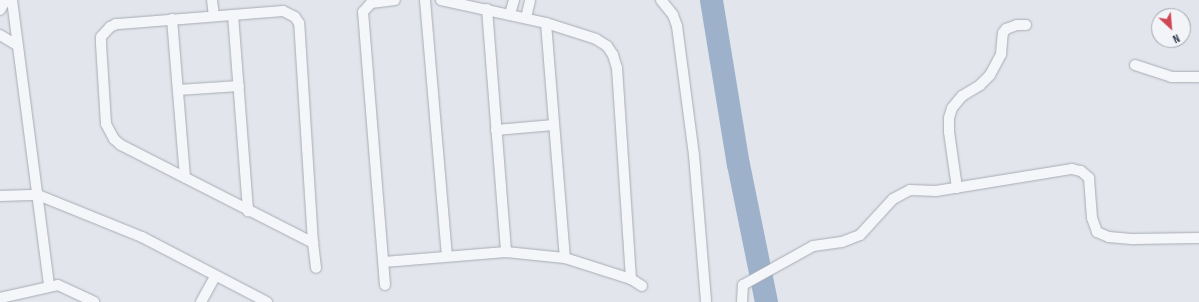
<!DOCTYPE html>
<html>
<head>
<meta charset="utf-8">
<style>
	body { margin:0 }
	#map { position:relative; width:1199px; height:302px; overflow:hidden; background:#e2e5eb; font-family:"Sofia Sans Condensed",sans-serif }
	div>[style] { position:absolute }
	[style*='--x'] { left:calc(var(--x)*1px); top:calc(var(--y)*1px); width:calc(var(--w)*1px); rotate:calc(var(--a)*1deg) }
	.river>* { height:23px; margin:-11.5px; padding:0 11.5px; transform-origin:11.5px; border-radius:11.5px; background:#9db1cb }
	.roads { filter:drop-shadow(0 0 1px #a7acb5) drop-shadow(0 0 1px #a7acb5) }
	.street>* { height:10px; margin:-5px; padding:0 5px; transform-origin:5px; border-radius:5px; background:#f5f6f9 }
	span { translate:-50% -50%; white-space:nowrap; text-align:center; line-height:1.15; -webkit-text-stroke:4px #f2f4f8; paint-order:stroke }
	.north { position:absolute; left:1151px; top:8px; width:40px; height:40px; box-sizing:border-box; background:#f2f4f8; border:1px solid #a2a6b0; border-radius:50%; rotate:154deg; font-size:11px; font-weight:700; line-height:16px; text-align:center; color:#2a3243 }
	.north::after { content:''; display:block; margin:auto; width:14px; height:18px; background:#d14653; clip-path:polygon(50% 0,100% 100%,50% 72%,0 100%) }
</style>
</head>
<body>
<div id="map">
	<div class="river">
		<div style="--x:711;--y:0;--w:166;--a:80.7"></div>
		<div style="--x:738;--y:164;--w:141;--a:78.5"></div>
	</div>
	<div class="roads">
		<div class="street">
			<div style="--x:12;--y:0;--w:288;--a:82.6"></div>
			<div style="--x:212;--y:0;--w:16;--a:83"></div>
			<div style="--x:425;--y:0;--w:257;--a:85.1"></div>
			<div style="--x:441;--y:0;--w:107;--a:12.4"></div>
			<div style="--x:546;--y:23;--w:52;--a:17.7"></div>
			<div style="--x:596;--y:39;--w:13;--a:32"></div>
			<div style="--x:607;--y:46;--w:11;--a:56"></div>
			<div style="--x:613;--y:55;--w:14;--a:73"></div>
			<div style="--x:617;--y:68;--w:211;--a:86.2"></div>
			<div style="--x:661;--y:0;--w:19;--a:51"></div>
			<div style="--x:673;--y:15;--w:12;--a:70"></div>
			<div style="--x:677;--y:26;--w:130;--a:82.5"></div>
			<div style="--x:694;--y:155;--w:147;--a:85.3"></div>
			<div style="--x:487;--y:9;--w:244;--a:85.5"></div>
			<div style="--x:0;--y:10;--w:12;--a:-59"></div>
			<div style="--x:510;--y:14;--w:15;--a:-74"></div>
			<div style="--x:233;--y:15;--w:197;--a:85.6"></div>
			<div style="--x:526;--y:18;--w:18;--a:-77"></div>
			<div style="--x:172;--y:19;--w:159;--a:85.3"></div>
			<div style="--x:546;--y:23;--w:236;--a:85.4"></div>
			<div style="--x:0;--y:35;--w:21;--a:31"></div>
			<div style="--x:1135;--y:65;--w:38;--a:18"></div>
			<div style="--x:1171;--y:77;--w:28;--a:0"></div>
			<div style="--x:178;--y:90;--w:61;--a:-3.8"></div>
			<div style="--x:496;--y:130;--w:58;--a:-4.9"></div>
			<div style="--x:957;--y:188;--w:57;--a:-98.1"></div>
			<div style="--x:949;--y:132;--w:14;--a:-90"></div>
			<div style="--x:949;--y:118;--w:10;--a:-73"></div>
			<div style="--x:952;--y:108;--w:16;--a:-50"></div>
			<div style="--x:962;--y:96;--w:21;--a:-31"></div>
			<div style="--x:980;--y:85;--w:14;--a:-45"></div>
			<div style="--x:990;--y:75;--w:24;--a:-62"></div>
			<div style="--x:1001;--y:54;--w:21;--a:-85"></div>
			<div style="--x:1003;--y:33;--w:5;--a:-53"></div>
			<div style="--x:1006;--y:29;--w:12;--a:-20"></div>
			<div style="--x:1017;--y:25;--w:9;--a:0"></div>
			<div style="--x:0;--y:196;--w:38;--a:-2"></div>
			<div style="--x:38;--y:195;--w:112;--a:22"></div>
			<div style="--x:142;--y:237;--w:141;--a:27.5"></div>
			<div style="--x:313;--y:243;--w:220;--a:-93.6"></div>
			<div style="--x:299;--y:23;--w:7;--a:-124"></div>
			<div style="--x:295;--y:17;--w:13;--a:-153"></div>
			<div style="--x:283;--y:11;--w:168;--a:175.5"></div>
			<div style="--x:116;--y:24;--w:7;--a:153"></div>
			<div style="--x:110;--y:27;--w:13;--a:132"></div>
			<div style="--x:101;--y:37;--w:7;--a:90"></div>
			<div style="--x:101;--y:44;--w:80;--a:86.4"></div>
			<div style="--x:106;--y:124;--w:17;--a:62"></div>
			<div style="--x:114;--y:139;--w:9;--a:41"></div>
			<div style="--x:121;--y:145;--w:216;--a:27"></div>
			<div style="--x:313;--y:243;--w:25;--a:83"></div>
			<div style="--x:384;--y:262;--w:122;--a:-4.7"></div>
			<div style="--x:506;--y:252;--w:59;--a:5.8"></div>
			<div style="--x:565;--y:258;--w:69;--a:17.7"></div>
			<div style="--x:631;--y:279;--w:13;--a:32"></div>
			<div style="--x:385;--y:285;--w:274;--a:-94.6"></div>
			<div style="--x:363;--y:12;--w:12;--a:-48"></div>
			<div style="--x:371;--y:3;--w:24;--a:-7"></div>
			<div style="--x:0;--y:298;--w:59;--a:-12.6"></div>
			<div style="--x:58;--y:285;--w:40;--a:25"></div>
			<div style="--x:201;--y:302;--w:29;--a:-61"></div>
			<div style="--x:742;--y:302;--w:17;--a:-87"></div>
			<div style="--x:743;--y:285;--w:80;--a:-29.1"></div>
			<div style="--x:813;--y:246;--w:29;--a:-8"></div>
			<div style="--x:842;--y:242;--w:19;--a:-21"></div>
			<div style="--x:860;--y:235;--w:49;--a:-47.5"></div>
			<div style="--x:893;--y:199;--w:19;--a:-28"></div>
			<div style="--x:910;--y:190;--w:26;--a:2"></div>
			<div style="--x:936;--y:191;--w:138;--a:-9.2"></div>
			<div style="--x:1072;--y:169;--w:9;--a:13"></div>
			<div style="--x:1081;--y:171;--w:11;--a:41"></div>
			<div style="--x:1089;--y:178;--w:40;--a:85.7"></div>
			<div style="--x:1092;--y:218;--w:15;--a:70"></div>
			<div style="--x:1097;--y:232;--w:13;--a:23"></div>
			<div style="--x:1109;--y:237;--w:25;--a:5"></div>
			<div style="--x:1134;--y:239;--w:65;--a:-0.9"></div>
		</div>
	</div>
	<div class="north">N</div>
</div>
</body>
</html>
